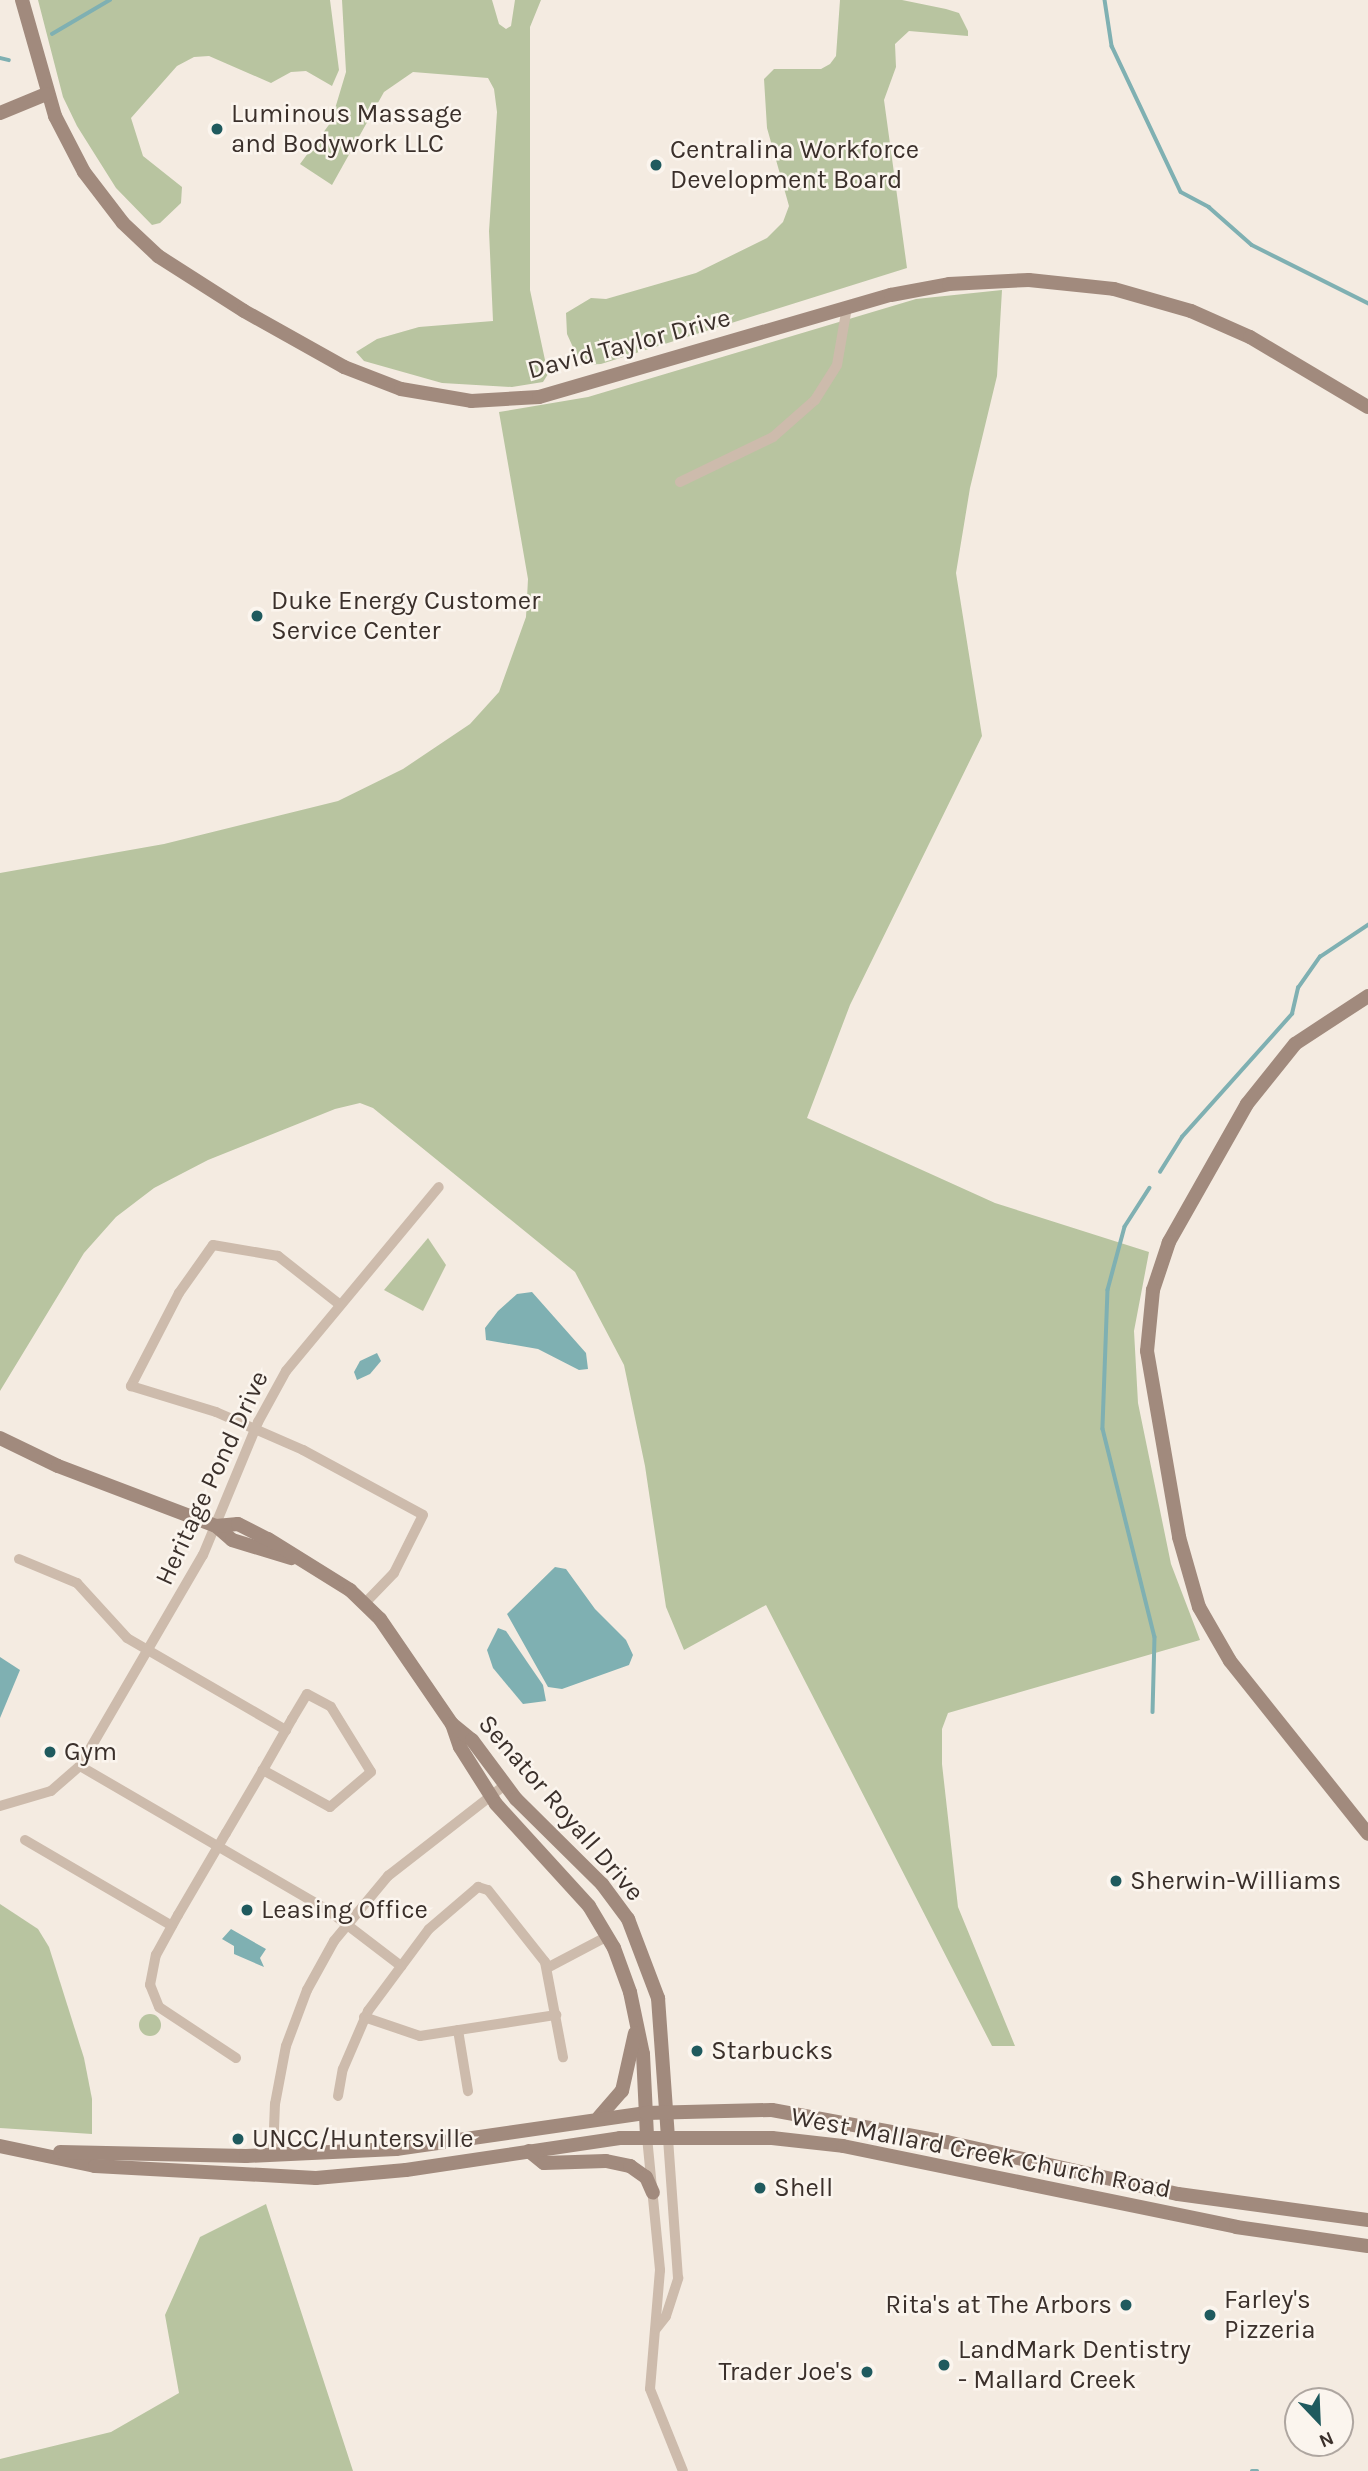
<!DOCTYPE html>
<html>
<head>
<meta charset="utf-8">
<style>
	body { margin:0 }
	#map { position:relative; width:1368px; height:2471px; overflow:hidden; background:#f4ebe1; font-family:Karla,sans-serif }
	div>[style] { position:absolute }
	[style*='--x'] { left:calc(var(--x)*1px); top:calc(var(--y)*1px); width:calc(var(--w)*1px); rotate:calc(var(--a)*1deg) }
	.green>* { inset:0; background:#b8c4a0 }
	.round { border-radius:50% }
	.water>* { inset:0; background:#7fb0b2 }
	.stream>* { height:3.5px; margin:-1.75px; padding:0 1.75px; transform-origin:1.75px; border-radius:1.75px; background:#7fb0b2 }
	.street>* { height:10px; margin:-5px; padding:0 5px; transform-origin:5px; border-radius:5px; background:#cdbbac }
	.secondary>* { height:14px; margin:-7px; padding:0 7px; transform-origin:7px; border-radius:7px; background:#a18a7d }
	.dots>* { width:19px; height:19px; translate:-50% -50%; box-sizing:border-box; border:4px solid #fbf5ee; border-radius:50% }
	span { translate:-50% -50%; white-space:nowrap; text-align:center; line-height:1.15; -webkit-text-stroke:5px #fbf5ee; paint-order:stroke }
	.poi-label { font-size:26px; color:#3b302b }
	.left { translate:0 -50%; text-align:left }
	.right { translate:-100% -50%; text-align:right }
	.street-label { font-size:26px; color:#3b302b }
	.north { position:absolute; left:1284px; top:2387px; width:70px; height:70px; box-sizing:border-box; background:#fbf5ee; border:2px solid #aea6a0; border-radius:50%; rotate:157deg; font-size:19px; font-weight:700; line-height:28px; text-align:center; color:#3b302b }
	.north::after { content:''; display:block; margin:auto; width:24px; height:32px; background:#1f5a5e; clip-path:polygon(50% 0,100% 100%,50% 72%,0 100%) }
</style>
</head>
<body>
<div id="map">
	<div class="green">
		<div style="clip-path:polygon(38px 0,330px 0,339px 70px,332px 86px,306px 71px,291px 72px,271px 83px,209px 56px,194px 57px,177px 66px,131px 118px,143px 156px,182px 187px,181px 203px,160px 223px,152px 225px,116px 188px,77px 126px,63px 97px)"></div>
		<div style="clip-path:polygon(342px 0,492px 0,499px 24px,506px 29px,511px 26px,515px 0,541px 0,530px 27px,530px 290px,548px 374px,543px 382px,512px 387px,442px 383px,364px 361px,356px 352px,377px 339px,419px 327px,493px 321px,489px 231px,497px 112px,494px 89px,488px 78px,413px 72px,384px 92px,332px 185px,300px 164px,331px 122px,346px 72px)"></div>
		<div style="clip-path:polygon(840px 0,902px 0,946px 9px,959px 13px,968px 31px,968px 36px,909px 31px,895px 44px,896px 67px,884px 100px,907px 268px,601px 364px,581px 365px,567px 334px,566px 313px,591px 298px,606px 299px,696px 273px,767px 238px,783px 222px,789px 206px,767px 128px,764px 79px,774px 69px,821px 69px,830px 64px,836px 56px)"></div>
		<div style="clip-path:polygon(1002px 290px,997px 376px,970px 488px,956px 573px,982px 736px,850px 1005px,807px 1118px,995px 1203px,1149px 1252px,1134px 1331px,1138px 1403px,1171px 1564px,1200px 1640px,948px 1713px,942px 1729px,942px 1764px,958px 1907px,1015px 2046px,992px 2046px,766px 1605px,684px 1650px,666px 1607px,645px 1466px,624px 1365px,575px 1272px,373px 1108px,360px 1103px,335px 1109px,208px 1160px,154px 1188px,116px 1217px,84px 1253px,0 1391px,0 873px,164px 844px,338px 801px,403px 769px,470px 724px,499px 692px,526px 617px,528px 579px,499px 412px,588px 397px,916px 299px)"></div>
		<div style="clip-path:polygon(428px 1238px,446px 1265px,423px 1311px,384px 1290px)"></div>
		<div style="clip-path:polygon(0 1904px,38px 1929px,49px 1947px,84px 2058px,92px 2099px,92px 2134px,0 2128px)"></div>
		<div class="round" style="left:139px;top:2014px;width:22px;height:22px"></div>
		<div style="clip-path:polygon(266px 2204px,353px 2471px,0 2471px,0 2459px,111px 2432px,179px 2393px,165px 2315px,200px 2237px)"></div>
	</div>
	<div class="water">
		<div style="clip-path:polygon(532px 1292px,586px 1353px,588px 1369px,579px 1370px,538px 1349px,486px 1340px,485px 1328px,498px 1311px,517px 1294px)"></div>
		<div style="clip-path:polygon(377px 1353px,381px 1361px,370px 1374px,357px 1380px,354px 1372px,360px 1361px)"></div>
		<div style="clip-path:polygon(555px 1567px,566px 1569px,595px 1609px,626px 1640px,633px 1655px,629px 1665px,562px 1689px,548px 1687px,507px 1614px)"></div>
		<div style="clip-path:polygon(498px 1628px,506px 1631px,543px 1685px,546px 1701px,523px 1704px,493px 1668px,487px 1650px)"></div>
		<div style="clip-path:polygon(0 1657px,20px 1670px,0 1718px)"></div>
		<div style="clip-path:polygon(231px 1929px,266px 1949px,260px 1958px,264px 1967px,234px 1954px,234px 1946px,222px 1939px)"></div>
	</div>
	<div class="stream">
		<div style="--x:1105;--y:0;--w:47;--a:81.3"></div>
		<div style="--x:1112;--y:46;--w:161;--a:64.7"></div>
		<div style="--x:1181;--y:192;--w:32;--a:28"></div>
		<div style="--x:1209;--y:207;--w:57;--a:41.5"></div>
		<div style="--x:1252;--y:245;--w:130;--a:26.6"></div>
		<div style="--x:52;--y:34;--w:67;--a:-30.4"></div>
		<div style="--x:0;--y:58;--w:9;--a:13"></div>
		<div style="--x:1160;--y:1172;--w:41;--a:-57.8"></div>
		<div style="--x:1182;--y:1137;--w:165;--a:-48.2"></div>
		<div style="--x:1292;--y:1014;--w:27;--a:-77"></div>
		<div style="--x:1298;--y:988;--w:38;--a:-55"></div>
		<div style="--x:1320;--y:957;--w:58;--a:-33.7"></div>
		<div style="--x:1150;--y:1188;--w:46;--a:122.7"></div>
		<div style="--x:1125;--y:1227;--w:65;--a:105.1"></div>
		<div style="--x:1108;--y:1290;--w:139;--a:92.1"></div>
		<div style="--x:1103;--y:1429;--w:214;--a:76"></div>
		<div style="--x:1155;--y:1637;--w:75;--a:91.5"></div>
		<div style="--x:1252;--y:2471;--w:5;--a:0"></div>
	</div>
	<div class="street">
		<div style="--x:680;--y:482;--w:103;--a:-25.8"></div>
		<div style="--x:773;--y:437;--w:56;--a:-41.4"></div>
		<div style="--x:815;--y:400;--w:41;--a:-57.8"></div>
		<div style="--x:837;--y:365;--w:59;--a:-80.2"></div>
		<div style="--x:339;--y:1304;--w:78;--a:-141.8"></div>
		<div style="--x:278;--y:1256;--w:66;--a:-170.4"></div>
		<div style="--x:213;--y:1245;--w:59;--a:125.3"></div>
		<div style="--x:179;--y:1293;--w:105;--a:117.3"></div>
		<div style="--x:131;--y:1386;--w:89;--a:17"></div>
		<div style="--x:216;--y:1412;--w:95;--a:23.6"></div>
		<div style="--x:303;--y:1450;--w:136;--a:28.4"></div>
		<div style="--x:423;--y:1515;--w:65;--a:116.6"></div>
		<div style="--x:394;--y:1573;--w:42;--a:134"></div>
		<div style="--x:19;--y:1559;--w:63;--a:22.5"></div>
		<div style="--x:77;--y:1583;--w:74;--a:47.7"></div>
		<div style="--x:127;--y:1638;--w:184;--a:30.1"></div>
		<div style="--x:80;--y:1766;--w:288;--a:30.2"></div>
		<div style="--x:329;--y:1911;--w:91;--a:37.4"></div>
		<div style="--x:0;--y:1806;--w:53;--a:-16.4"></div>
		<div style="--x:51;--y:1791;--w:38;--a:-41"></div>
		<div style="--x:80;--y:1766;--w:244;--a:-59.8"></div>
		<div style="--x:203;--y:1555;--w:144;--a:-67.5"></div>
		<div style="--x:258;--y:1422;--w:58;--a:-61.2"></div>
		<div style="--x:286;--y:1371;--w:239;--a:-50.3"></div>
		<div style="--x:25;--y:1840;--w:170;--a:30.3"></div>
		<div style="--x:547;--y:1968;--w:69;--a:-27.7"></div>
		<div style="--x:364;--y:2017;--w:59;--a:18.7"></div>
		<div style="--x:420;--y:2036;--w:138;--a:-8.8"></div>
		<div style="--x:458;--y:2030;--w:62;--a:80.7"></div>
		<div style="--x:236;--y:2058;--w:92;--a:-146.5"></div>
		<div style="--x:159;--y:2007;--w:24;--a:-112"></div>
		<div style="--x:150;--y:1985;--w:31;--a:-79"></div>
		<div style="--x:156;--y:1955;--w:46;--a:-61.2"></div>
		<div style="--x:178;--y:1915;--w:95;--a:-59.7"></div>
		<div style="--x:226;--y:1833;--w:73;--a:-59.6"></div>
		<div style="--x:263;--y:1770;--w:59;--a:-60.4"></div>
		<div style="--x:292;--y:1719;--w:29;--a:-59"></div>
		<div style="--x:307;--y:1694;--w:27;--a:28"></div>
		<div style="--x:331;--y:1707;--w:76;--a:58.4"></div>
		<div style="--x:371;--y:1772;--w:54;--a:139.5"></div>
		<div style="--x:330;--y:1807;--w:77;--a:-151.1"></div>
		<div style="--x:338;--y:2096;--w:27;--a:-80"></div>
		<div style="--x:343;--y:2069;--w:63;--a:-66.7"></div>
		<div style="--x:368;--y:2011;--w:102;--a:-53.4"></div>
		<div style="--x:429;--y:1929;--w:65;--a:-40.6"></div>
		<div style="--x:478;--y:1887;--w:10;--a:17"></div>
		<div style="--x:488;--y:1890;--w:92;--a:51.6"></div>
		<div style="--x:545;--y:1962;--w:97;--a:79.3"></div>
		<div style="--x:647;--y:2137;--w:134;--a:84.4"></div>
		<div style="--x:660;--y:2270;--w:119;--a:94.8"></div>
		<div style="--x:650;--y:2389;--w:88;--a:68.1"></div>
		<div style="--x:273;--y:2155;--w:51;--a:-87.8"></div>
		<div style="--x:275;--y:2104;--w:59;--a:-79.3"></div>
		<div style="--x:286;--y:2046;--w:60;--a:-69.4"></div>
		<div style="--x:307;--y:1990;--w:56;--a:-61.1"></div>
		<div style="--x:334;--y:1941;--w:85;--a:-50.3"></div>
		<div style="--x:388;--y:1876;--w:148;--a:-37.9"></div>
		<div style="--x:656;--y:2329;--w:16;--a:-52"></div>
		<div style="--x:666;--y:2316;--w:40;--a:-72"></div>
		<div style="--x:678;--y:2278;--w:141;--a:-94.1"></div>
	</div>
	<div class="secondary">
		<div style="--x:22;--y:0;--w:121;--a:74.1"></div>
		<div style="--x:55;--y:116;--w:63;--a:62.6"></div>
		<div style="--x:84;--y:172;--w:64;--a:52.6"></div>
		<div style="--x:123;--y:223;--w:48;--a:43.3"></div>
		<div style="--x:158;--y:256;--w:102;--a:32.6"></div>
		<div style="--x:244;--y:311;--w:115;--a:29.2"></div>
		<div style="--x:344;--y:367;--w:61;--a:21.1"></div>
		<div style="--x:401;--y:389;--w:71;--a:9.7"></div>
		<div style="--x:471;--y:401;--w:68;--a:-3.4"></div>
		<div style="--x:539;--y:397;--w:366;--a:-16.2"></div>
		<div style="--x:891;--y:295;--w:59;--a:-10.7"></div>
		<div style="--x:949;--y:284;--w:80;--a:-2.9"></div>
		<div style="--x:1029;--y:280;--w:85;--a:6"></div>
		<div style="--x:1114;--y:289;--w:80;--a:15.9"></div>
		<div style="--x:1191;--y:311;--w:64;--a:23.8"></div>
		<div style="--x:1250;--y:337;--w:137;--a:30.7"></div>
		<div style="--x:0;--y:113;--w:50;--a:-22.4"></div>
		<div style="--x:1368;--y:996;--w:87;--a:146.7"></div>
		<div style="--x:1295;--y:1044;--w:77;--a:128.7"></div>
		<div style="--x:1247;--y:1104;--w:159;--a:119.5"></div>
		<div style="--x:1169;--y:1242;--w:51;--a:108.4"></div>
		<div style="--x:1153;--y:1290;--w:61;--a:95.6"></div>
		<div style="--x:1147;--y:1351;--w:189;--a:80.2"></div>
		<div style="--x:1179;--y:1537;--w:73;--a:74.1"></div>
		<div style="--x:1199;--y:1607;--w:62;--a:60.1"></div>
		<div style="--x:1230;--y:1661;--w:221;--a:51.4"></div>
		<div style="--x:0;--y:1438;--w:64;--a:25.8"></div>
		<div style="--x:58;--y:1466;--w:169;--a:20.8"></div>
		<div style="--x:216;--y:1526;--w:21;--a:41"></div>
		<div style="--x:232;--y:1540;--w:62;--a:17"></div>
		<div style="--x:216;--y:1526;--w:22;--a:-5"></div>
		<div style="--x:238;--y:1524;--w:34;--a:27"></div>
		<div style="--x:268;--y:1539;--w:97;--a:31.9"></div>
		<div style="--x:350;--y:1590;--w:42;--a:44"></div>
		<div style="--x:380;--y:1619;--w:127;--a:55.6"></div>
		<div style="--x:452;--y:1724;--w:24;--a:71"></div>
		<div style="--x:460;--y:1747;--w:67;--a:57.7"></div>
		<div style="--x:496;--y:1804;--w:138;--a:47.6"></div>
		<div style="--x:589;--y:1906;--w:49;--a:59.2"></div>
		<div style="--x:614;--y:1948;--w:47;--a:70"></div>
		<div style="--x:630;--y:1992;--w:63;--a:78.2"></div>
		<div style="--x:643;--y:2054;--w:83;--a:87.2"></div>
		<div style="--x:452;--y:1724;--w:26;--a:39"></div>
		<div style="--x:472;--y:1740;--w:74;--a:53.3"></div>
		<div style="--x:516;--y:1799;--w:121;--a:44.7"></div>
		<div style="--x:602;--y:1884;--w:44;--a:53.4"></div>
		<div style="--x:628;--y:1919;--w:85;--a:69.2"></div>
		<div style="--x:658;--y:1998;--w:139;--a:85.9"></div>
		<div style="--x:599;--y:2117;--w:35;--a:-49"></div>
		<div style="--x:622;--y:2091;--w:59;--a:-77.4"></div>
		<div style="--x:0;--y:2146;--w:97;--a:11.9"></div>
		<div style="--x:95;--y:2166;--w:221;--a:3.1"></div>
		<div style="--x:316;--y:2178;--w:90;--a:-5.1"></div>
		<div style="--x:406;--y:2170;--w:216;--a:-8.5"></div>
		<div style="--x:620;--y:2138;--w:152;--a:0"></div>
		<div style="--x:772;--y:2138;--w:71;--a:6.4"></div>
		<div style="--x:843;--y:2146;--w:401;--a:11.6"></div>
		<div style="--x:1236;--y:2227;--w:133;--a:8.2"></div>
		<div style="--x:529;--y:2151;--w:19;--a:39"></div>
		<div style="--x:544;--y:2163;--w:62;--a:-1.8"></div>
		<div style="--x:606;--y:2161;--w:25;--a:12"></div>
		<div style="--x:630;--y:2166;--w:19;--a:35"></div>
		<div style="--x:646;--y:2177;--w:17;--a:66"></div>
		<div style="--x:60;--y:2152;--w:186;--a:1.2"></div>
		<div style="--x:246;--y:2156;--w:150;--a:-2.7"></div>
		<div style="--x:396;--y:2149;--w:253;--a:-8.2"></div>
		<div style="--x:646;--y:2113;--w:126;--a:-1.4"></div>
		<div style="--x:772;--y:2110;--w:178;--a:10.4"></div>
		<div style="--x:947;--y:2142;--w:237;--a:12.7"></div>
		<div style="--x:1178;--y:2194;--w:192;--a:7.8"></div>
	</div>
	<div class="dots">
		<div style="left:217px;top:129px;background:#1f5a5e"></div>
		<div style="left:656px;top:165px;background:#1f5a5e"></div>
		<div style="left:257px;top:616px;background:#1f5a5e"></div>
		<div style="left:50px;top:1752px;background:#1f5a5e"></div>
		<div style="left:1116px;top:1881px;background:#1f5a5e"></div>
		<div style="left:247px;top:1910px;background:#1f5a5e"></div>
		<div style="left:697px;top:2051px;background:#1f5a5e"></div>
		<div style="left:238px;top:2139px;background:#1f5a5e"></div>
		<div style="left:760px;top:2188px;background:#1f5a5e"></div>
		<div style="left:1126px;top:2305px;background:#1f5a5e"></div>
		<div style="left:1210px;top:2315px;background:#1f5a5e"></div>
		<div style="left:944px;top:2365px;background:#1f5a5e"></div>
		<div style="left:867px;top:2372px;background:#1f5a5e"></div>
	</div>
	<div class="poi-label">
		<span class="left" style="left:231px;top:129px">Luminous Massage<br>and Bodywork LLC</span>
		<span class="left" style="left:670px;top:165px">Centralina Workforce<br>Development Board</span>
		<span class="left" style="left:271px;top:616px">Duke Energy Customer<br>Service Center</span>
		<span class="left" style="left:64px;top:1752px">Gym</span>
		<span class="left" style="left:1130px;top:1881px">Sherwin-Williams</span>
		<span class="left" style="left:261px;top:1910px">Leasing Office</span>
		<span class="left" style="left:711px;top:2051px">Starbucks</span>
		<span class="left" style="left:252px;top:2139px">UNCC/Huntersville</span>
		<span class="left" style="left:774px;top:2188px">Shell</span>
		<span class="left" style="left:1224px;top:2315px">Farley's<br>Pizzeria</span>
		<span class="right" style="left:1112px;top:2305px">Rita's at The Arbors</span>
		<span class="left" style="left:958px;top:2365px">LandMark Dentistry<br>- Mallard Creek</span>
		<span class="right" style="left:853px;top:2372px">Trader Joe's</span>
	</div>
	<div class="street-label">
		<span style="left:629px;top:344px;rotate:-15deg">David Taylor Drive</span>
		<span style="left:212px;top:1478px;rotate:-65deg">Heritage Pond Drive</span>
		<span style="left:561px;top:1808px;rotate:49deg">Senator Royall Drive</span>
		<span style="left:981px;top:2153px;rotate:11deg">West Mallard Creek Church Road</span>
	</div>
	<div class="north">N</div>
</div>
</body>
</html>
